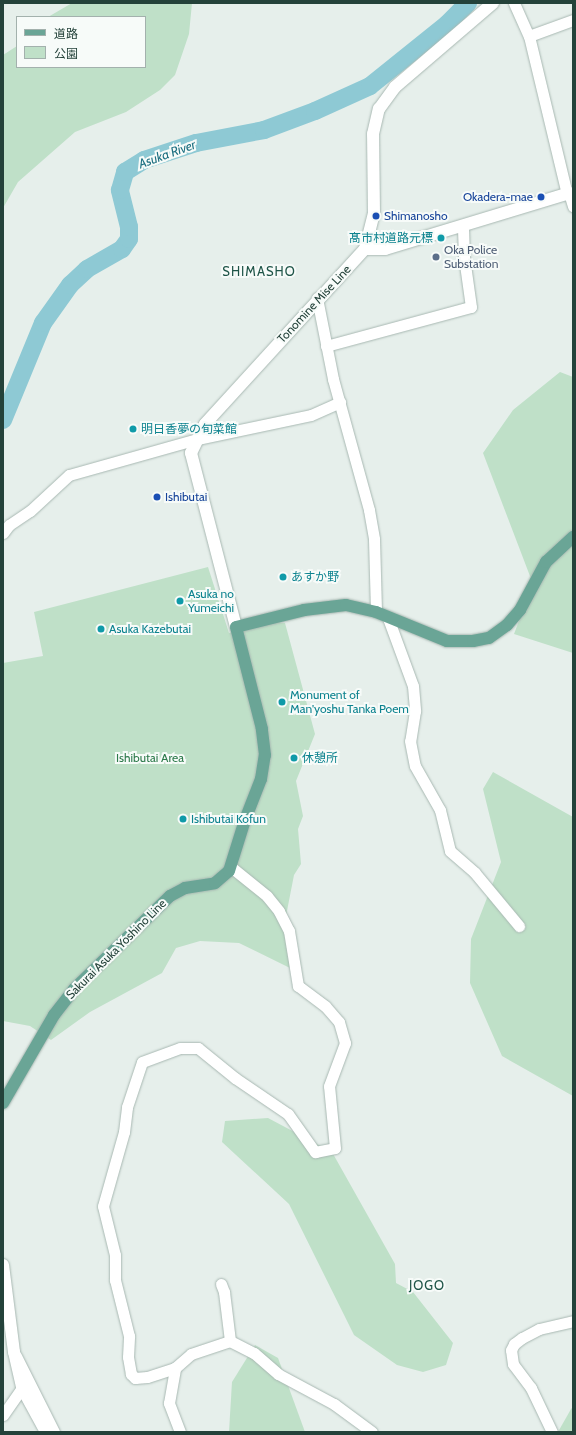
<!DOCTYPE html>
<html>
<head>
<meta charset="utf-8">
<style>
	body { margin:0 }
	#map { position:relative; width:576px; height:1435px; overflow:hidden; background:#e6efeb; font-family:Cabin,"Noto Sans JP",sans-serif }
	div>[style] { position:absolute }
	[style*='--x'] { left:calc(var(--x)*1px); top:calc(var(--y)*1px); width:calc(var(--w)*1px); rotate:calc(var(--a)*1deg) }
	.green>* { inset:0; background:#bfe0c8 }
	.river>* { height:18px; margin:-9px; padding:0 9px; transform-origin:9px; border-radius:9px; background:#8ec9d4 }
	.roads { filter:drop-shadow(0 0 1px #a8b8b2) drop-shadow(0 0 1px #a8b8b2) }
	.minor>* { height:11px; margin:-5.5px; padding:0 5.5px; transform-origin:5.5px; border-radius:5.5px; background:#fff }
	.tertiary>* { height:12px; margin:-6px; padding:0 6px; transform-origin:6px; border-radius:6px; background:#fff }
	.secondary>* { height:12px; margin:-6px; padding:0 6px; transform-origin:6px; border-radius:6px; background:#fff }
	.primary>* { height:12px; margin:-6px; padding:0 6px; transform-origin:6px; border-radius:6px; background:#6aa596 }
	.dots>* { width:11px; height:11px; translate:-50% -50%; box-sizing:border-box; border:2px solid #f7fbf9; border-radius:50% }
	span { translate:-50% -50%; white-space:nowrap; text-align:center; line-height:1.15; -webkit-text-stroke:4px #f7fbf9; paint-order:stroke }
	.transit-label { font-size:12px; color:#164399 }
	.right { translate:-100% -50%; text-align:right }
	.left { translate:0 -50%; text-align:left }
	.culture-label { font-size:12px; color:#0d838f }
	.service-label { font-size:12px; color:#4e5e75 }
	.street-label { font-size:12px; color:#24423a }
	.park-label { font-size:12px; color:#2d7a4b }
	.water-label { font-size:13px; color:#1c6f80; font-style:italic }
	.neighbourhood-label { font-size:13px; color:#1f5548; letter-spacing:1px }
	.frame { position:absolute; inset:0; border:4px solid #24423a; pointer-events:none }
	.legend { position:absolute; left:16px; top:16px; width:130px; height:52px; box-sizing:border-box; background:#f7fbf9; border:1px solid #a3b1ad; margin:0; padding:5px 7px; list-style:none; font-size:12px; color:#24423a }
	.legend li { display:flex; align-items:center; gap:8px; height:20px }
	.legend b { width:20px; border:1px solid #a3b1ad }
</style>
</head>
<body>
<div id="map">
	<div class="green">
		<div style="clip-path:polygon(72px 3px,192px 3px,189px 34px,175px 75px,160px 90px,126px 112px,75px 132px,18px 182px,3px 208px,3px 55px,17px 46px,17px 67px,145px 67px,145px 17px,48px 17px)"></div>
		<div style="clip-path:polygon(560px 372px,573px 377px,573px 653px,514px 634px,533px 584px,483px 453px,513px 410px)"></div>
		<div style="clip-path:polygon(208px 567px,229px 633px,274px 622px,285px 623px,315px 734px,296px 781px,303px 816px,298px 829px,301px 864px,294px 875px,286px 916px,290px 968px,239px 943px,200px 941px,176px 948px,162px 973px,90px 1012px,51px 1040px,30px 1026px,3px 1021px,3px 663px,43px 656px,34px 612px)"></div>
		<div style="clip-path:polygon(493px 772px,573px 817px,573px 1096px,502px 1056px,470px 983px,471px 939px,501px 862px,483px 789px)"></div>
		<div style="clip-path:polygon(268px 1118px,332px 1152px,395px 1264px,396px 1283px,413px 1292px,453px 1343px,446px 1365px,423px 1372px,397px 1365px,354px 1335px,289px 1204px,222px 1142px,225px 1121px)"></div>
		<div style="clip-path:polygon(255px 1345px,278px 1358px,305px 1432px,229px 1432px,232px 1382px)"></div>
		<div style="clip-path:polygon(573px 1407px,573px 1432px,558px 1432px,571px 1409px)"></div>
	</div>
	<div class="river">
		<div style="--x:3;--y:420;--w:105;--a:-67.6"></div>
		<div style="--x:43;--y:323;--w:47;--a:-54.6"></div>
		<div style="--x:70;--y:285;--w:23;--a:-43"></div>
		<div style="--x:87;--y:269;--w:40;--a:-29.7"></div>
		<div style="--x:122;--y:249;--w:12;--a:-55"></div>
		<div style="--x:129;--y:239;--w:12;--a:-90"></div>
		<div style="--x:129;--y:227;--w:38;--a:-104"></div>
		<div style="--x:120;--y:190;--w:19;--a:-74"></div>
		<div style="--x:125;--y:172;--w:22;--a:-32"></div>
		<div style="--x:144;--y:160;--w:55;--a:-18.1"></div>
		<div style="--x:196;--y:143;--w:69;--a:-10.8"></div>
		<div style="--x:264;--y:130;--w:54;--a:-20.4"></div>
		<div style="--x:315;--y:111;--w:60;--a:-24.4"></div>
		<div style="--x:370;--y:86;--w:99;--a:-38.8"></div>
		<div style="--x:447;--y:24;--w:30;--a:-45"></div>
	</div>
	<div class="roads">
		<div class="minor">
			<div style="--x:514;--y:3;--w:36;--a:66"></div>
			<div style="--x:529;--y:36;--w:163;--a:76.5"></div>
			<div style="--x:529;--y:36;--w:47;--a:-20"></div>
			<div style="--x:573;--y:192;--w:4;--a:166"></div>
			<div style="--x:569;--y:193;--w:14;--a:73"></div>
			<div style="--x:317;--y:298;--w:83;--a:78.8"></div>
			<div style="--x:333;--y:379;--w:136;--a:74.6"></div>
			<div style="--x:369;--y:510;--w:29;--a:80"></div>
			<div style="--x:374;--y:539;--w:73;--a:88.4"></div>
			<div style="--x:326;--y:346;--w:150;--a:-15.1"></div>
			<div style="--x:471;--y:307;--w:50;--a:-98"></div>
			<div style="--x:464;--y:257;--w:32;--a:-92"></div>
			<div style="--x:3;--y:533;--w:10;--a:-53"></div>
			<div style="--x:9;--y:525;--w:25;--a:-34"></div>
			<div style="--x:30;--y:511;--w:53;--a:-42.7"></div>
			<div style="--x:69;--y:475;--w:133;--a:-15.7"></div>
			<div style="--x:197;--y:439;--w:116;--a:-11.9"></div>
			<div style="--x:311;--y:415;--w:32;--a:-24"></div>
			<div style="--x:388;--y:618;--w:72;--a:69.8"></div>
			<div style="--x:413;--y:686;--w:25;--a:85"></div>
			<div style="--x:415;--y:711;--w:30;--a:99"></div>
			<div style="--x:410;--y:741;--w:25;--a:79"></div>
			<div style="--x:415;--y:766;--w:51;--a:60.4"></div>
			<div style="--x:440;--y:810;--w:42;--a:76.3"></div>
			<div style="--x:450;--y:851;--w:33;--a:41"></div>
			<div style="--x:475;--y:873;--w:69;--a:50.3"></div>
			<div style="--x:221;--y:1284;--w:9;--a:69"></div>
			<div style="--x:224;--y:1292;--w:49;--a:83"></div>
			<div style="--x:16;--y:1356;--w:85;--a:63.4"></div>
			<div style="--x:175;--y:1368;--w:29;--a:162"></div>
			<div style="--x:147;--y:1377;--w:12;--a:175"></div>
			<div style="--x:135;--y:1378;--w:6;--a:-135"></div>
			<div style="--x:131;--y:1374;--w:17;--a:-100"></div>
			<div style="--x:128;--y:1357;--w:21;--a:-87"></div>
			<div style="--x:129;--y:1336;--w:58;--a:-104"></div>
			<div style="--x:115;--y:1280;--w:25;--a:-90"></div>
			<div style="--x:115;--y:1255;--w:50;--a:-103.8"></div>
			<div style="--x:103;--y:1206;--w:77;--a:-74.2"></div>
			<div style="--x:124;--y:1132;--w:25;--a:-83"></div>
			<div style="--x:127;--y:1107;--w:47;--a:-71.6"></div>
			<div style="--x:142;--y:1062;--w:40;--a:-20.2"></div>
			<div style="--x:180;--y:1048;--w:18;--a:0"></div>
			<div style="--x:198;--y:1048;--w:48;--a:39"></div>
			<div style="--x:235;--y:1078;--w:64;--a:34.2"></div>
			<div style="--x:288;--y:1114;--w:47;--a:54.6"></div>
			<div style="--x:315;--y:1152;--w:20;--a:-11"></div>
			<div style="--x:335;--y:1148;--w:62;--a:-95.5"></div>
			<div style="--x:329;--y:1086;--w:46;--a:-69.6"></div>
			<div style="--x:345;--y:1043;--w:22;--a:-106"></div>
			<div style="--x:339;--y:1022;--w:21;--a:-131"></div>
			<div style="--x:325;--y:1006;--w:34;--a:-143"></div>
			<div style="--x:298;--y:986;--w:56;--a:-99.3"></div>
			<div style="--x:289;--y:931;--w:22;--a:-117"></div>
			<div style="--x:279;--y:911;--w:19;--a:-129"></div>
			<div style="--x:267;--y:896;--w:46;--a:-141.1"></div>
			<div style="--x:3;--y:1415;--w:33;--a:-55"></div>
			<div style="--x:180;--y:1432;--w:31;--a:-111"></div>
			<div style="--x:169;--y:1403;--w:36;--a:-80"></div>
			<div style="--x:175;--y:1368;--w:21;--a:-41"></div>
			<div style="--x:191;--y:1354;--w:41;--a:-18.4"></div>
			<div style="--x:230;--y:1341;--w:27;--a:27"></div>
			<div style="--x:254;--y:1353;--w:32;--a:41"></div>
			<div style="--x:278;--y:1374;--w:64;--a:28.2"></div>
			<div style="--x:334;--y:1404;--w:47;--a:36.4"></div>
			<div style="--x:552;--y:1432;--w:49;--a:-115.5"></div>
			<div style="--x:531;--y:1388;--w:30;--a:-127"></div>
			<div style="--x:513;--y:1364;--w:14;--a:-98"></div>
			<div style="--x:511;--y:1350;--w:7;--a:-63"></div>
			<div style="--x:514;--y:1344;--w:10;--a:-37"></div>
			<div style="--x:522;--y:1338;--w:19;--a:-28"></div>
			<div style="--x:539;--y:1329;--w:35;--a:-13"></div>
		</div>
		<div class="tertiary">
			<div style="--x:365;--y:249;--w:20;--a:0"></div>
			<div style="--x:385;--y:249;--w:192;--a:-16.9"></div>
		</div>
		<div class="secondary">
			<div style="--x:236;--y:627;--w:180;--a:-104.5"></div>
			<div style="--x:191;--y:453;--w:32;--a:-64"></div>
			<div style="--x:205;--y:424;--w:237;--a:-47.6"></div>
			<div style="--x:365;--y:249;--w:37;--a:-76"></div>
			<div style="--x:374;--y:213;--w:79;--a:-90.7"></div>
			<div style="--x:373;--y:134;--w:26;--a:-77"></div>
			<div style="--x:379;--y:109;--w:27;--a:-54"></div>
			<div style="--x:395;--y:87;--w:129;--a:-40.6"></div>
			<div style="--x:3;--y:1265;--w:88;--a:82.8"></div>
			<div style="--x:14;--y:1352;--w:37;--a:77"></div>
			<div style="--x:22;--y:1388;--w:50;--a:61.4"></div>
		</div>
		<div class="primary">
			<div style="--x:3;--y:1103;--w:102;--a:-59.9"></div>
			<div style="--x:54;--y:1015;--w:33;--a:-52"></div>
			<div style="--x:74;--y:989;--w:134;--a:-44.1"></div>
			<div style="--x:170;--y:896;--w:17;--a:-28"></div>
			<div style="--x:185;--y:888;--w:30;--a:-9"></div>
			<div style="--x:215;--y:883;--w:18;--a:-41"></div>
			<div style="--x:229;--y:871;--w:53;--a:-72.6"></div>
			<div style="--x:245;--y:820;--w:44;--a:-68.7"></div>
			<div style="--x:261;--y:779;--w:24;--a:-81"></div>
			<div style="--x:265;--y:755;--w:26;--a:-97"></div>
			<div style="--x:262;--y:729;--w:105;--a:-104.3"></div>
			<div style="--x:236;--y:627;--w:70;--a:-14"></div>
			<div style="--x:304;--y:610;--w:42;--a:-6.8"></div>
			<div style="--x:346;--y:605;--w:31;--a:13"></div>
			<div style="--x:376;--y:612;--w:77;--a:22.2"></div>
			<div style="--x:447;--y:641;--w:26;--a:0"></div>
			<div style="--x:473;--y:641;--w:16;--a:-11"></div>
			<div style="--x:489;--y:638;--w:22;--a:-36"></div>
			<div style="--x:507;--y:625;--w:20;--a:-49"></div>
			<div style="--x:520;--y:610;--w:55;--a:-61.6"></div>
			<div style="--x:546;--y:562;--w:37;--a:-43"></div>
		</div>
	</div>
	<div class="dots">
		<div style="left:541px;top:197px;background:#1a4fb4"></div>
		<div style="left:376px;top:216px;background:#1a4fb4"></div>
		<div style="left:441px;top:238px;background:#0f9aa8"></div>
		<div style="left:436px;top:257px;background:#5c6f8a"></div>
		<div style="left:133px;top:429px;background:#0f9aa8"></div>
		<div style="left:157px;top:497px;background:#1a4fb4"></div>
		<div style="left:283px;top:577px;background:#0f9aa8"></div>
		<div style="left:180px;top:601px;background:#0f9aa8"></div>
		<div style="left:101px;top:629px;background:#0f9aa8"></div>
		<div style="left:282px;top:702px;background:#0f9aa8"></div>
		<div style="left:294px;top:758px;background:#0f9aa8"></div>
		<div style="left:183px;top:819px;background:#0f9aa8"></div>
	</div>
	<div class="transit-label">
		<span class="right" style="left:533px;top:197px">Okadera-mae</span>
		<span class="left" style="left:384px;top:216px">Shimanosho</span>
		<span class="left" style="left:165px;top:497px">Ishibutai</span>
	</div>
	<div class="culture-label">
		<span class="right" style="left:433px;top:238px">髙市村道路元標</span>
		<span class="left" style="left:141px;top:429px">明日香夢の旬菜館</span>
		<span class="left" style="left:291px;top:577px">あすか野</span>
		<span class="left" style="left:188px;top:601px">Asuka no<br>Yumeichi</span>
		<span class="left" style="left:109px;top:629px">Asuka Kazebutai</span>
		<span class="left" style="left:290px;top:702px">Monument of<br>Man'yoshu Tanka Poem</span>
		<span class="left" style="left:302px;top:758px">休憩所</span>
		<span class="left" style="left:191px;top:819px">Ishibutai Kofun</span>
	</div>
	<div class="service-label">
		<span class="left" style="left:444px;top:257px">Oka Police<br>Substation</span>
	</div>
	<div class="street-label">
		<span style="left:314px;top:304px;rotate:-47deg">Tonomine Mise Line</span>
		<span style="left:116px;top:949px;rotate:-45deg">Sakurai Asuka Yoshino Line</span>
	</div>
	<div class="park-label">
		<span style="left:150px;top:758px">Ishibutai Area</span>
	</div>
	<div class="water-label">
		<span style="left:167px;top:154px;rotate:-20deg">Asuka River</span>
	</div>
	<div class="neighbourhood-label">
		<span style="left:259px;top:271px">SHIMASHO</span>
		<span style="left:427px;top:1285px">JOGO</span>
	</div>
	<div class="frame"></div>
	<ul class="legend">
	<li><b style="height:5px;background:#6aa596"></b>道路</li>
	<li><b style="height:11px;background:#bfe0c8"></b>公園</li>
	</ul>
</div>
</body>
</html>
